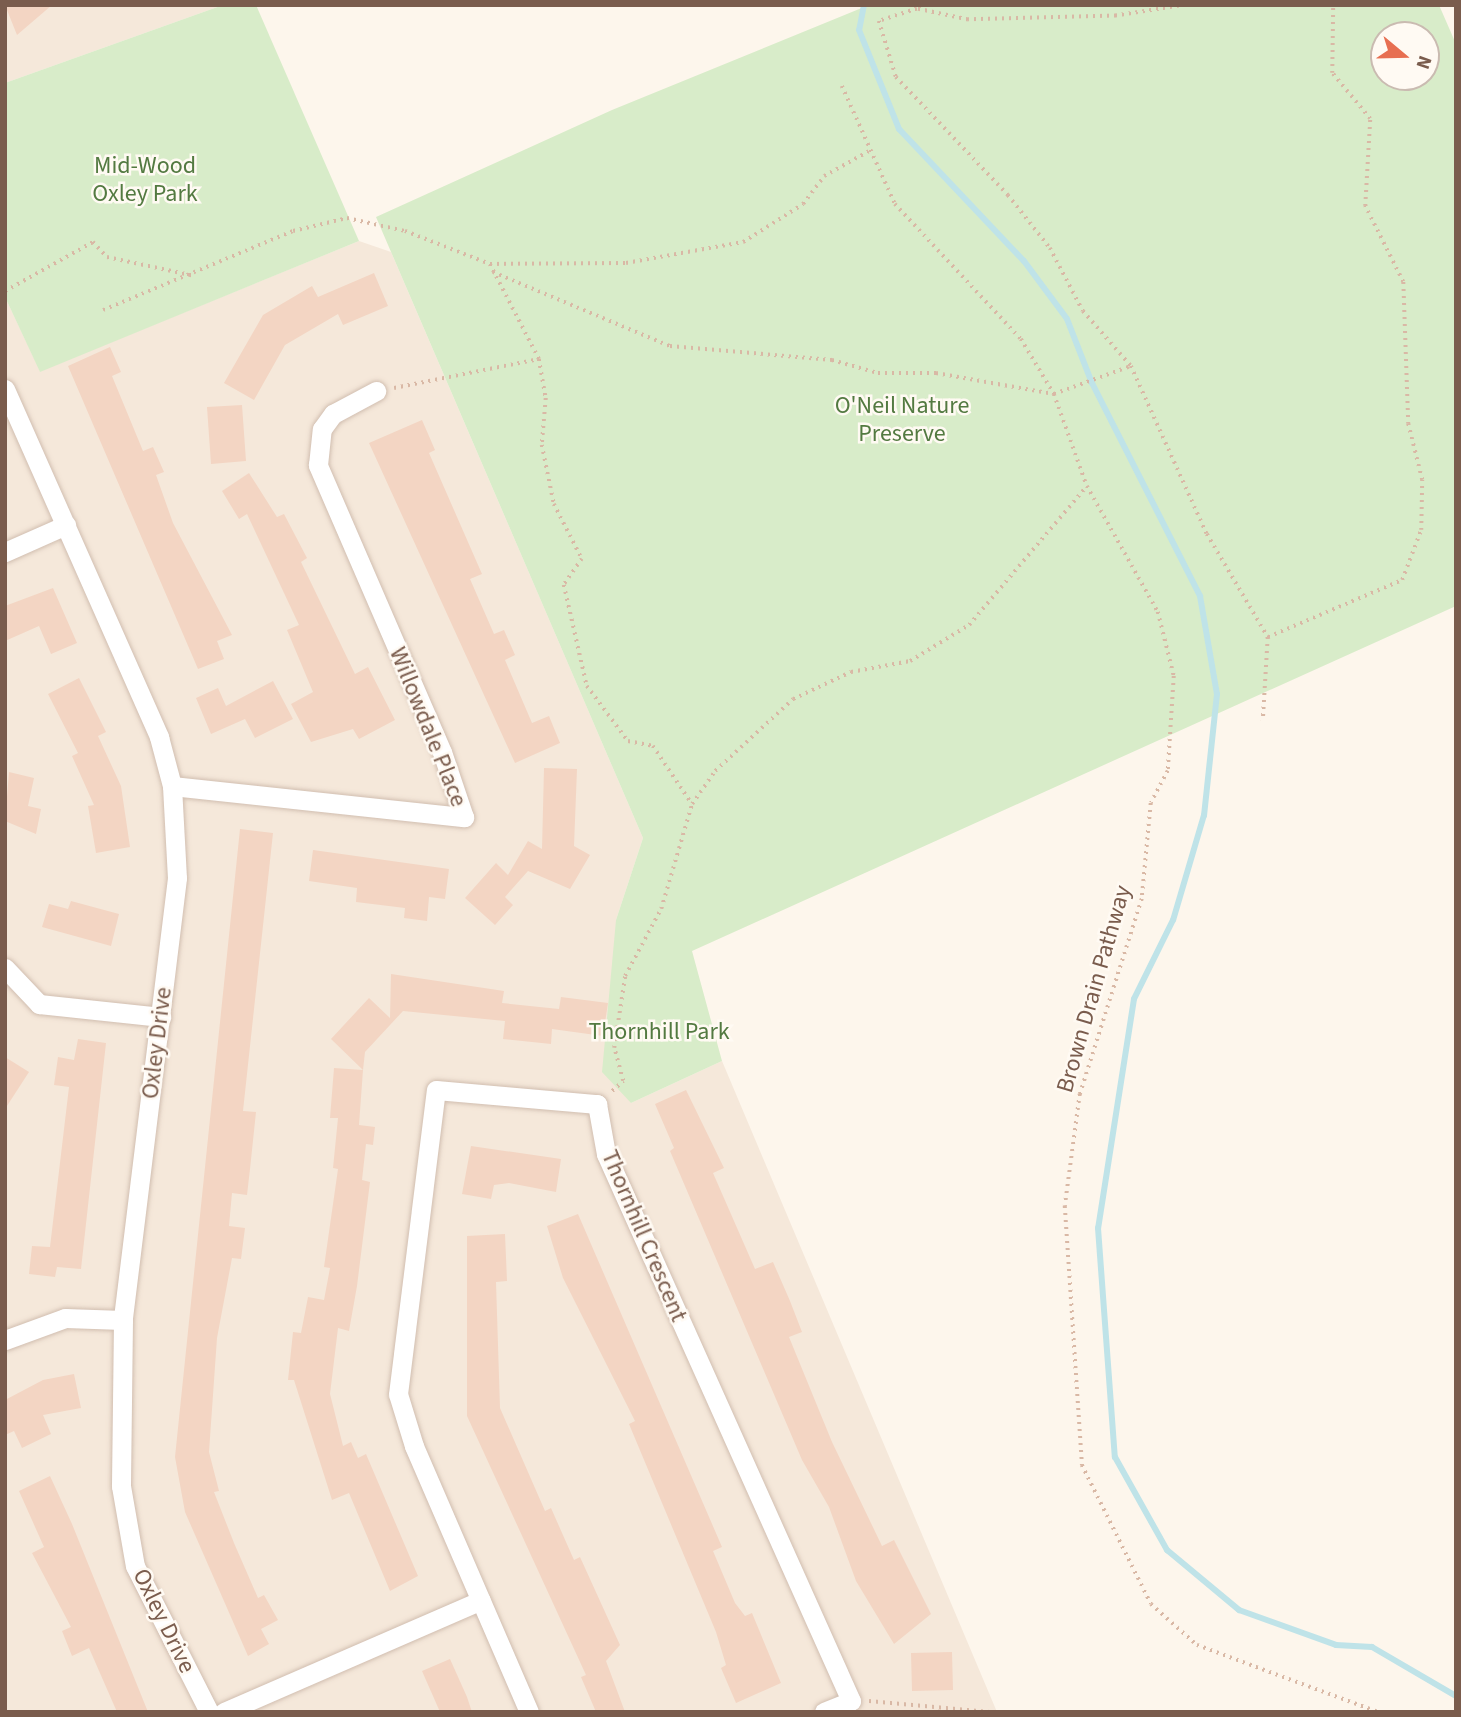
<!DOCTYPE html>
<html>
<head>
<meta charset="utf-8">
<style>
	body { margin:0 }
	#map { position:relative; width:1461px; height:1717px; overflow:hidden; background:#fdf6ec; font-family:"Source Sans 3",sans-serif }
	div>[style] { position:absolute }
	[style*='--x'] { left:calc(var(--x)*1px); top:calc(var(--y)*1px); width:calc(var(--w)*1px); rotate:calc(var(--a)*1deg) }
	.residential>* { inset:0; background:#f5e8da }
	.green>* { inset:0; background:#d8ecc9 }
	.stream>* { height:6px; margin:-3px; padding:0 3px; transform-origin:3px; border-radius:3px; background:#bfe3e8 }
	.building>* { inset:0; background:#f3d5c3 }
	.path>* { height:3.5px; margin-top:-1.75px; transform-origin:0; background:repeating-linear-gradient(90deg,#d9b8a5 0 2px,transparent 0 7px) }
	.roads { filter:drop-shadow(0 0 2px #d1beb0) drop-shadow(0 0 2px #d1beb0) }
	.street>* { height:19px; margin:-9.5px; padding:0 9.5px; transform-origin:9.5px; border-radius:9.5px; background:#fff }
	span { translate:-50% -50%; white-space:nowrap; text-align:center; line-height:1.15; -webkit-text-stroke:5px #fffaf3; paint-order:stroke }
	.park-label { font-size:24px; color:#537a41 }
	.street-label { font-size:24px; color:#7a5c4d }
	.frame { position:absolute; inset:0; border:7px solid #7a5c4d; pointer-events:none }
	.north { position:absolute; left:1370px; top:21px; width:70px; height:70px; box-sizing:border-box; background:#fffaf3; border:2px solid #cabbb1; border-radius:50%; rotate:109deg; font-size:19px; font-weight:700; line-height:28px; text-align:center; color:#7a5c4d }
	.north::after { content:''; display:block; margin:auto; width:24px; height:32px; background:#e76f51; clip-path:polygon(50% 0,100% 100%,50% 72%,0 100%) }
</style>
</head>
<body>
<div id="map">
	<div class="residential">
		<div style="clip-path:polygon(5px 5px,223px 5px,5px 83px)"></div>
		<div style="clip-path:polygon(359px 241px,391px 252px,643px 838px,616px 920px,631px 1103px,722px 1061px,997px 1712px,5px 1712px,5px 297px,40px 371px)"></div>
	</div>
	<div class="green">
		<div style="clip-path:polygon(223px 5px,256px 5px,359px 241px,40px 372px,5px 297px,5px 83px)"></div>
		<div style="clip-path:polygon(evenodd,869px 5px,1439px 5px,1456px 44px,1456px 606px,692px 951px,722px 1061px,631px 1103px,602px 1072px,616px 920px,643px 838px,376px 217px,612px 110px,869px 5px,1426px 35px,1426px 77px,1384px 77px,1384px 35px,1426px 35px)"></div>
	</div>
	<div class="stream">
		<div style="--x:864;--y:5;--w:25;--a:101"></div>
		<div style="--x:859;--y:30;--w:107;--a:68"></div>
		<div style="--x:899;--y:129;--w:182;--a:46.6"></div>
		<div style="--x:1024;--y:261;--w:72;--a:53.4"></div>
		<div style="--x:1067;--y:319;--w:69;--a:68.7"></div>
		<div style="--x:1092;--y:383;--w:239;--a:63.1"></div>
		<div style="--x:1200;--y:596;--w:99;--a:80.2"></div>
		<div style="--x:1217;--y:694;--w:122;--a:96.1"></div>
		<div style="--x:1204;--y:815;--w:109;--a:106.4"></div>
		<div style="--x:1173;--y:920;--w:88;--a:116.3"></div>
		<div style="--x:1134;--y:999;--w:232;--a:98.9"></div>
		<div style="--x:1098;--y:1228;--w:230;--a:85.8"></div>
		<div style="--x:1115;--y:1457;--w:107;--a:60.8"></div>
		<div style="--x:1167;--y:1550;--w:94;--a:39.8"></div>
		<div style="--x:1239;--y:1610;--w:103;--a:19.8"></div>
		<div style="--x:1336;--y:1645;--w:36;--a:3"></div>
		<div style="--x:1372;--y:1647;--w:97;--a:30.3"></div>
	</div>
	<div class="building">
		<div style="clip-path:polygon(5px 5px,52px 5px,17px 35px)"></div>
		<div style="clip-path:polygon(374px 273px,388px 306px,343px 325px,338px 314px,285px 345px,254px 400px,224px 383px,263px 315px,312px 286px,318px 297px)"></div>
		<div style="clip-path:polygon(110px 347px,121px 372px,112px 376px,143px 451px,153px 447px,164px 472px,156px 475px,173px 523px,232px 635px,217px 641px,224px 659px,198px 669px,68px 366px)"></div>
		<div style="clip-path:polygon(242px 405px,246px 461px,211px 464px,207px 407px)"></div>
		<div style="clip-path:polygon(422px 420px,435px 450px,429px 453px,482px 574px,470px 579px,494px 634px,504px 630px,515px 655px,505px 660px,532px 723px,549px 716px,560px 743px,515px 763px,369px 443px)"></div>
		<div style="clip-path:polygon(249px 473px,277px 517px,284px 514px,307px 558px,301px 562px,355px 674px,368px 667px,395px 720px,359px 739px,353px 729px,311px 742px,291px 704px,313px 692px,287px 630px,299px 625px,247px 514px,239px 519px,222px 491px)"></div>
		<div style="clip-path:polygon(53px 588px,77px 643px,51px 654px,39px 626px,5px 641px,5px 606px)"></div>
		<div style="clip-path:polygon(79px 678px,106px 732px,98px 736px,121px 786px,130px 847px,96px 853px,88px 806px,94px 805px,72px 756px,78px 753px,48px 694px)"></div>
		<div style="clip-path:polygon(273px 681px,293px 719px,255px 738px,245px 719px,211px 734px,196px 698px,218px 688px,226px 706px)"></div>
		<div style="clip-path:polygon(544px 768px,577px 769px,574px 846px,590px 855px,570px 889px,528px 871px,505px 897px,513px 905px,495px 925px,465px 898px,496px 863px,508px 875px,528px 841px,542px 849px)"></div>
		<div style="clip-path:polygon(9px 772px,34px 778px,28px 806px,41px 809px,36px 834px,5px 821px)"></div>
		<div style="clip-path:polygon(240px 829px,273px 833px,243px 1111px,256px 1112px,250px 1169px,247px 1195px,232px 1193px,229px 1226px,245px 1228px,241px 1259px,232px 1258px,217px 1338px,209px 1452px,219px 1491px,214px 1492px,234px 1543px,258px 1598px,264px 1595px,278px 1620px,261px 1629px,269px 1644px,248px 1656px,185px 1512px,175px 1457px)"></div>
		<div style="clip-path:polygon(313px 850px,449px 869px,445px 899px,429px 897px,427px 921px,404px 918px,405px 908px,356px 902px,357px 888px,309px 881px)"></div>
		<div style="clip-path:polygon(71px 901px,119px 914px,111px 946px,42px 927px,49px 904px,68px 909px)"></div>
		<div style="clip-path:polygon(391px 974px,504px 991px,502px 1003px,559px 1009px,561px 997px,608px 1003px,603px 1036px,552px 1029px,551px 1044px,503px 1039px,505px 1021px,403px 1011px,365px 1052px,363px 1070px,331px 1039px,369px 998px,390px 1018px)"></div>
		<div style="clip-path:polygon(78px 1039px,106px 1043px,81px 1269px,57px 1267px,55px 1277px,29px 1274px,32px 1246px,50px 1247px,69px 1087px,54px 1085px,58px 1057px,74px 1060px)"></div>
		<div style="clip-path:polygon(5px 1057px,29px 1072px,5px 1109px)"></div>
		<div style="clip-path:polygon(334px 1068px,363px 1070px,359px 1125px,375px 1127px,373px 1145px,366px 1144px,362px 1180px,370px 1182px,357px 1286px,349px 1331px,338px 1328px,330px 1394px,343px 1446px,351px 1442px,358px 1458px,366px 1454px,418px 1576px,390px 1591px,349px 1493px,332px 1500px,294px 1380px,288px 1380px,293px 1332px,301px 1333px,308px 1297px,324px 1300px,330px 1268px,324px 1267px,338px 1169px,333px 1168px,338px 1118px,330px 1118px)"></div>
		<div style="clip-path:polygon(686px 1090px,724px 1168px,713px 1173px,755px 1269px,773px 1262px,790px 1301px,802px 1332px,789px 1337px,832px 1442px,882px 1546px,894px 1540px,931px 1614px,894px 1644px,856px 1581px,829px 1507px,802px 1460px,670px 1151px,674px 1148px,655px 1104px)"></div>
		<div style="clip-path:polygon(471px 1146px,561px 1159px,556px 1192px,509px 1183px,494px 1185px,491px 1199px,462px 1194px)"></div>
		<div style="clip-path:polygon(578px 1214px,722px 1547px,713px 1551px,735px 1603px,745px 1616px,752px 1613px,781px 1683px,736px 1703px,721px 1668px,726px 1665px,716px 1632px,629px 1424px,635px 1421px,563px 1278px,547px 1226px)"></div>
		<div style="clip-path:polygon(505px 1234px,507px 1281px,496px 1282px,500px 1408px,545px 1511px,551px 1508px,574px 1560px,580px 1557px,620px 1645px,606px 1661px,625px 1712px,596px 1712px,581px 1677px,586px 1675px,467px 1416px,467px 1236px)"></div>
		<div style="clip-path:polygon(74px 1374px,81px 1408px,43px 1415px,51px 1434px,22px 1448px,14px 1431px,5px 1435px,5px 1400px,43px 1380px)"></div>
		<div style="clip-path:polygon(50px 1476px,72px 1524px,148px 1712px,117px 1712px,89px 1648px,72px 1656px,62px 1631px,71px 1627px,32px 1553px,44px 1547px,19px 1491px)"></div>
		<div style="clip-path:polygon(952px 1652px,953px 1690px,912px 1691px,911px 1653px)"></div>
		<div style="clip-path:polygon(450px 1659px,467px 1697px,472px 1712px,440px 1712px,422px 1671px)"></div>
	</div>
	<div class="path">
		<div style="--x:1186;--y:5;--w:71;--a:171.1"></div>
		<div style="--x:1116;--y:16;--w:148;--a:178.5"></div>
		<div style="--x:968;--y:20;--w:52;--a:-167.8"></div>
		<div style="--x:917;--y:9;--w:40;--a:162"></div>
		<div style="--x:879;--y:21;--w:59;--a:73.1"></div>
		<div style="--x:896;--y:77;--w:163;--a:46.5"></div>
		<div style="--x:1008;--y:195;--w:68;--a:51.6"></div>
		<div style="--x:1050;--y:248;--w:71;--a:62.4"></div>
		<div style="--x:1083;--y:311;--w:73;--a:48.9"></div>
		<div style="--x:1131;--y:366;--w:184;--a:65.7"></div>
		<div style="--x:1207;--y:534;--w:120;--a:59.4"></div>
		<div style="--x:1268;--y:637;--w:84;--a:93.4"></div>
		<div style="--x:842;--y:86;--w:129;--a:65.8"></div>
		<div style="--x:895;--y:204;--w:185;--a:47"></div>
		<div style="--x:1021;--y:339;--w:64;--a:59"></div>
		<div style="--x:1054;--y:394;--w:98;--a:70.3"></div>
		<div style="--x:1087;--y:486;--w:145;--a:60.6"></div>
		<div style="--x:1158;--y:612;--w:66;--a:76"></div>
		<div style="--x:1174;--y:676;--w:95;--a:93.6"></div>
		<div style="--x:1168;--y:771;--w:36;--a:118"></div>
		<div style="--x:1151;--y:803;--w:96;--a:95.4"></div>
		<div style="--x:1142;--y:899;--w:205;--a:107.6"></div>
		<div style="--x:1080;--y:1094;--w:113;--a:97.6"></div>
		<div style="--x:1065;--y:1206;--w:260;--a:86.2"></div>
		<div style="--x:1082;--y:1465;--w:155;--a:63.6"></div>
		<div style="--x:1151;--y:1604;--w:62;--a:41.7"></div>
		<div style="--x:1197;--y:1645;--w:193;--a:20.3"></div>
		<div style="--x:490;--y:264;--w:136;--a:-0.4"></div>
		<div style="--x:626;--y:263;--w:119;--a:-10.2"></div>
		<div style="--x:743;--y:242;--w:71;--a:-32.3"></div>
		<div style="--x:803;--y:204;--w:35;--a:-53"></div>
		<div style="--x:824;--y:176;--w:51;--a:-29.1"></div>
		<div style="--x:493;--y:272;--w:192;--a:22.7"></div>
		<div style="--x:670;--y:346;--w:163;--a:4.9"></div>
		<div style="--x:832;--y:360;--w:48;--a:15.8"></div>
		<div style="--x:878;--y:373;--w:58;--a:0"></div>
		<div style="--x:936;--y:373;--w:120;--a:10.1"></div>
		<div style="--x:1054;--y:394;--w:82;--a:-20"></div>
		<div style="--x:5;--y:291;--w:101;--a:-29.1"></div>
		<div style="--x:93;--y:242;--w:21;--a:47"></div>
		<div style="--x:107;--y:257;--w:90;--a:12.2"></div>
		<div style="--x:103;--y:310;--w:206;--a:-22.6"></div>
		<div style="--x:293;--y:231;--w:56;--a:-13.5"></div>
		<div style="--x:347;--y:218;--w:59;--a:12.6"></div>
		<div style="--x:405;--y:231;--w:91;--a:21.2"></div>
		<div style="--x:490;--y:264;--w:107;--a:62.7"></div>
		<div style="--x:539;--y:359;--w:40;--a:80"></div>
		<div style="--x:546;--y:398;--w:47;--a:94.9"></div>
		<div style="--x:542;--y:445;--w:60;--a:78.5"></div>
		<div style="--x:554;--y:504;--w:62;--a:63"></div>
		<div style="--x:582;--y:559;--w:32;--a:125"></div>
		<div style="--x:564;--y:585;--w:104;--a:77.2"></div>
		<div style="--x:587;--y:686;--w:69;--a:53.3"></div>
		<div style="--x:628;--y:741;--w:25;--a:11"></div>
		<div style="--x:653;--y:746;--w:70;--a:56.1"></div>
		<div style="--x:394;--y:388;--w:148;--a:-11.3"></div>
		<div style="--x:1268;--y:637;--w:146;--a:-23"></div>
		<div style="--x:1402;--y:580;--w:53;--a:-69.2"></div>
		<div style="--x:1421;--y:530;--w:50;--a:-88.9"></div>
		<div style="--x:1422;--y:480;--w:58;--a:-104"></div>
		<div style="--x:1408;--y:424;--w:142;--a:-92"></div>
		<div style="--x:1403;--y:282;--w:85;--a:-116.6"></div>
		<div style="--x:1365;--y:206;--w:87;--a:-86.7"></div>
		<div style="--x:1370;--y:119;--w:60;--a:-129.6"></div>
		<div style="--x:1332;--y:73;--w:68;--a:-89.2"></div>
		<div style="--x:612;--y:1091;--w:15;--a:-42"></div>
		<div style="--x:623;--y:1081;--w:34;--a:-105"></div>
		<div style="--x:614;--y:1048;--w:73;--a:-81.3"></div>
		<div style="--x:625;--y:976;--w:76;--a:-61.8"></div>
		<div style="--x:661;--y:909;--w:109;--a:-73.6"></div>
		<div style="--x:692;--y:804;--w:40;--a:-55.1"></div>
		<div style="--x:715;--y:771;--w:106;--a:-42.7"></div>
		<div style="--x:793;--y:699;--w:64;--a:-25"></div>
		<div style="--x:851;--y:672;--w:60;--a:-10.6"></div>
		<div style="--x:910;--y:661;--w:69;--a:-31.4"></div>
		<div style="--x:969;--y:625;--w:181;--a:-49.7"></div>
		<div style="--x:869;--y:1701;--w:121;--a:5.2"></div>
	</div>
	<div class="roads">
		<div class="street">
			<div style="--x:5;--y:389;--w:381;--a:66.1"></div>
			<div style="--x:159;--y:737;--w:51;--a:75.1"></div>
			<div style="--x:172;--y:786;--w:92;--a:86.9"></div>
			<div style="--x:177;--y:878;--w:445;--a:97"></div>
			<div style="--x:123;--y:1320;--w:166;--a:90.7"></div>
			<div style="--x:121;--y:1486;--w:81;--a:80.1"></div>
			<div style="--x:135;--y:1566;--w:164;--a:63.1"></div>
			<div style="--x:5;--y:552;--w:67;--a:-23.9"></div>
			<div style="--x:172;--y:786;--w:294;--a:6.1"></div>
			<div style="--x:464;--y:817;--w:69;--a:-108.7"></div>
			<div style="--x:442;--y:752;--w:313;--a:-113.4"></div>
			<div style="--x:318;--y:465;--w:36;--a:-84"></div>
			<div style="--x:322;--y:429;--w:19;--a:-54"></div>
			<div style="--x:333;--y:414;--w:49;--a:-28.1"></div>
			<div style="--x:5;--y:968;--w:50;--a:46.6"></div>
			<div style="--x:39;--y:1004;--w:123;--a:6.1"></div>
			<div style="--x:5;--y:1340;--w:64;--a:-20.1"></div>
			<div style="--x:65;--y:1318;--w:58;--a:2"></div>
			<div style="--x:224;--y:1712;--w:280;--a:-23.5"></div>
			<div style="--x:529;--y:1712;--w:290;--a:-113.4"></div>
			<div style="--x:414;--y:1446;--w:54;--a:-107.1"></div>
			<div style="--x:398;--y:1394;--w:306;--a:-82.9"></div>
			<div style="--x:436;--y:1090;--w:162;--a:5"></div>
			<div style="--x:597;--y:1104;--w:51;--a:79.8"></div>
			<div style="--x:606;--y:1154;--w:599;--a:65.87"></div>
			<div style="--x:851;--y:1701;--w:29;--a:158"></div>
		</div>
	</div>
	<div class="park-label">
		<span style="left:145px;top:180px">Mid-Wood<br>Oxley Park</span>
		<span style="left:902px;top:420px">O'Neil Nature<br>Preserve</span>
		<span style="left:659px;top:1032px">Thornhill Park</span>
	</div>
	<div class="street-label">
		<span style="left:428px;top:727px;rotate:68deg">Willowdale Place</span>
		<span style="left:1094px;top:989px;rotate:-74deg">Brown Drain Pathway</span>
		<span style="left:157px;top:1043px;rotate:-83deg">Oxley Drive</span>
		<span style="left:644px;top:1236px;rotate:67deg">Thornhill Crescent</span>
		<span style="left:164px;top:1621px;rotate:64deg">Oxley Drive</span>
	</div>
	<div class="frame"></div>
	<div class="north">N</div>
</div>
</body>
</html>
